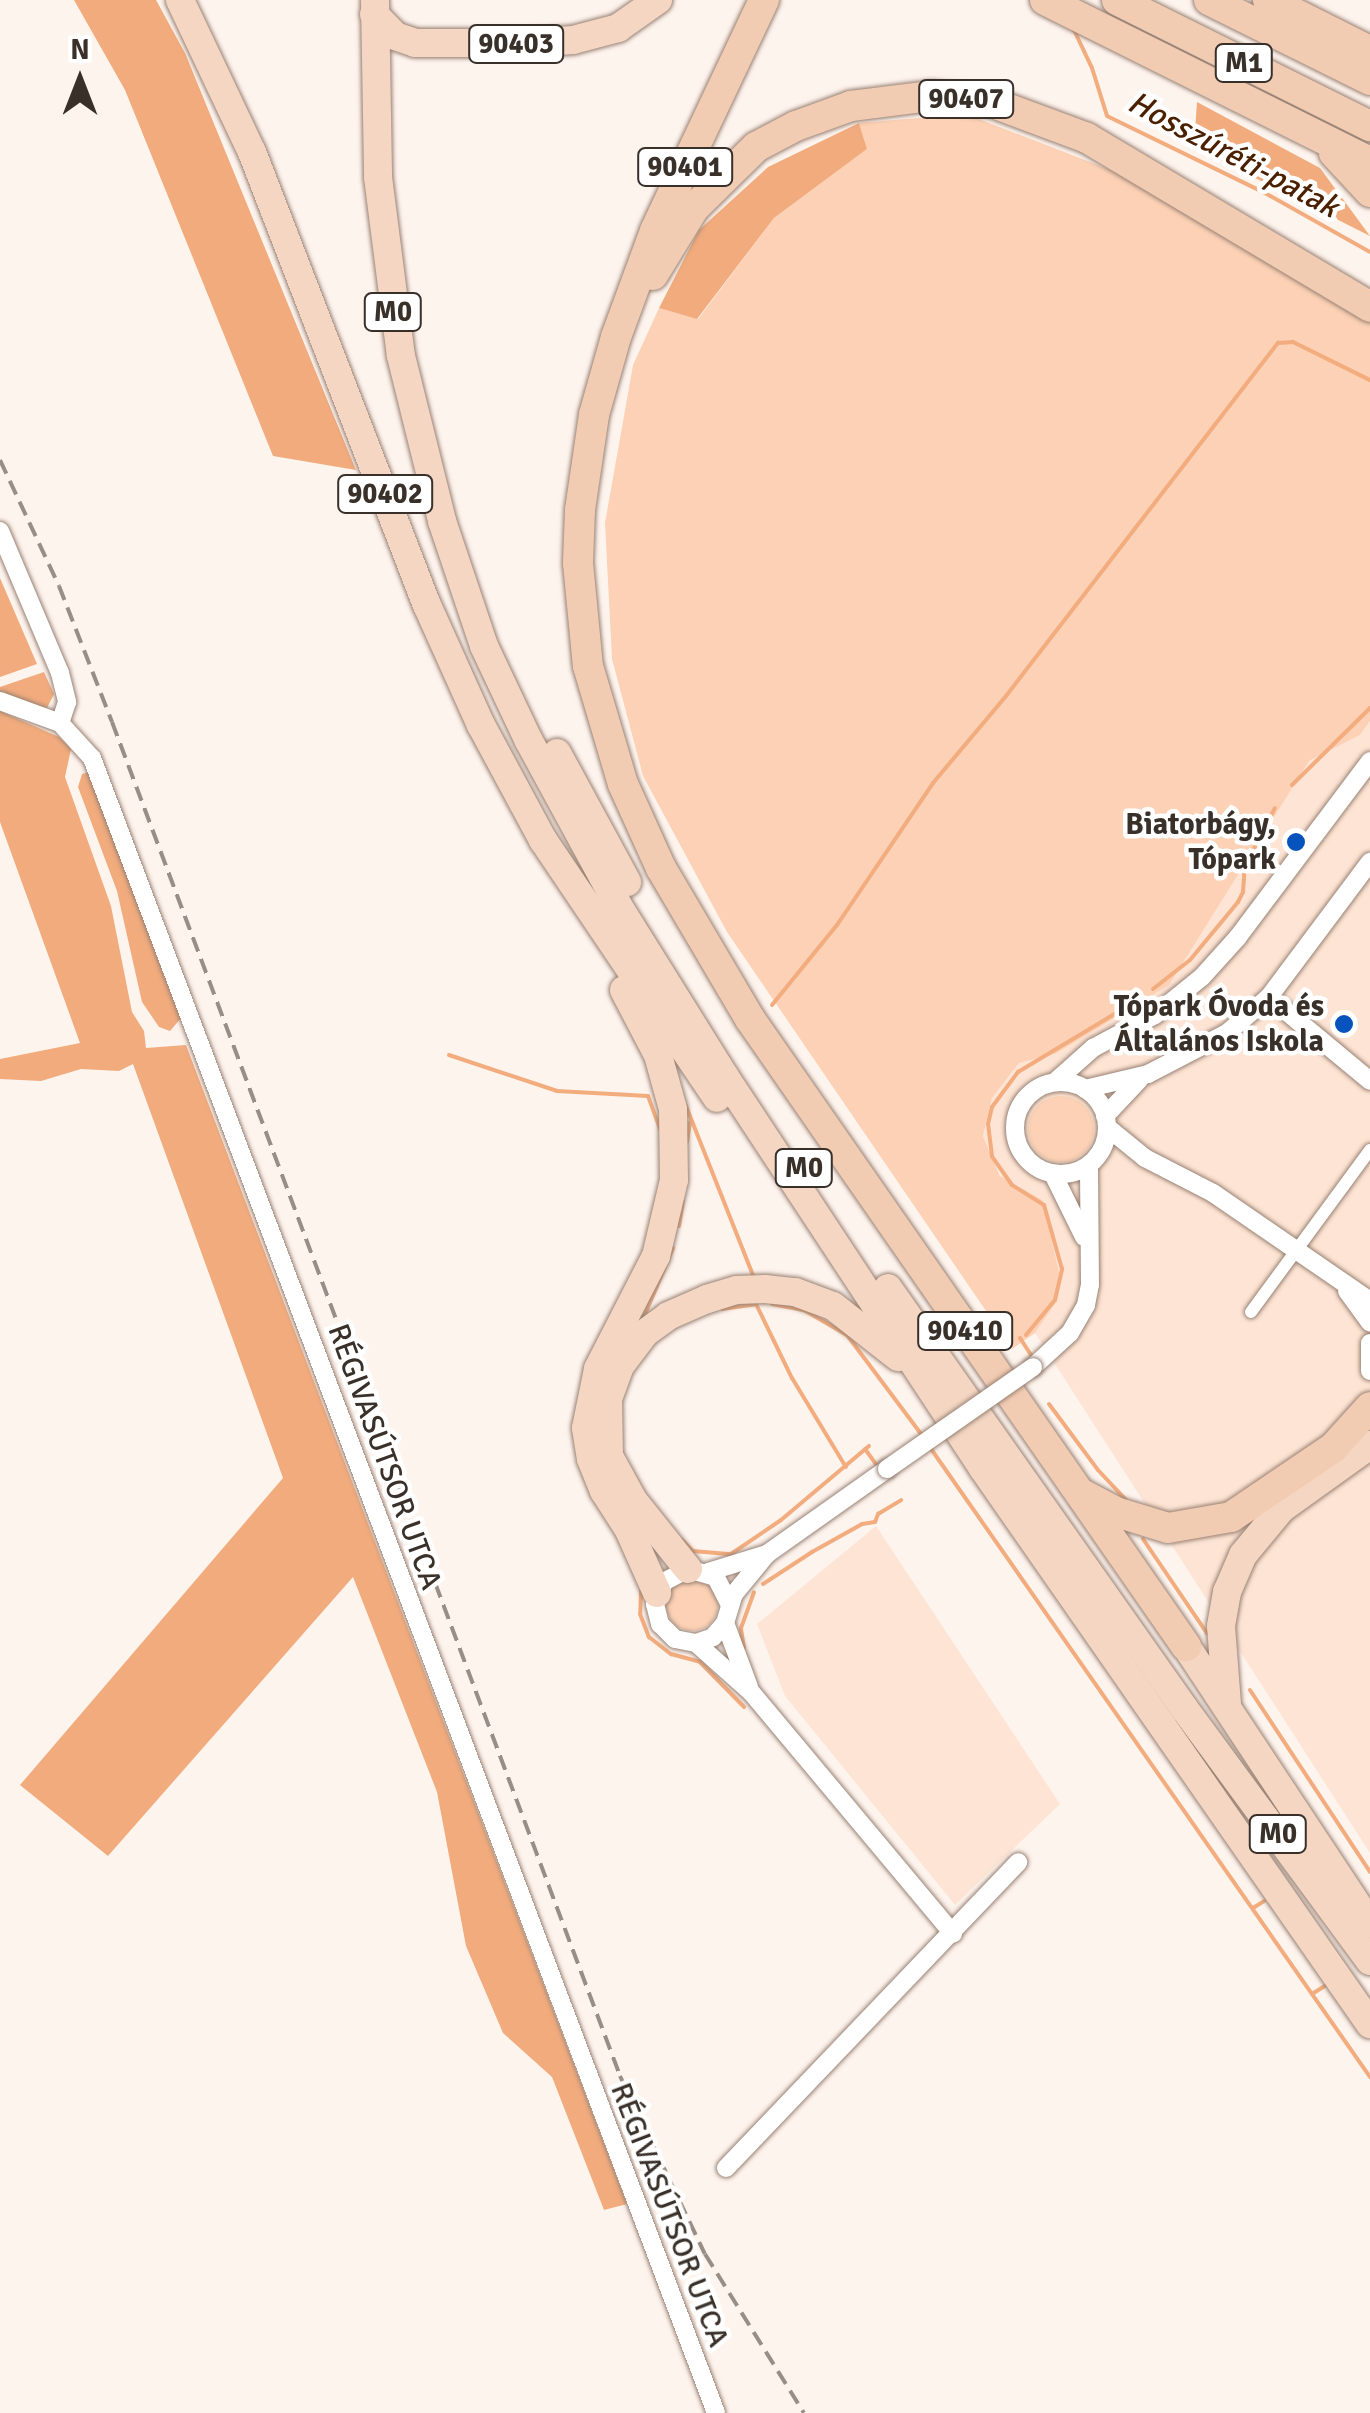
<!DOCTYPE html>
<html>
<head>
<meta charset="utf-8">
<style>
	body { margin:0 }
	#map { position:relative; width:1370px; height:2413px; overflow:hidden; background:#fef4ee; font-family:Signika,sans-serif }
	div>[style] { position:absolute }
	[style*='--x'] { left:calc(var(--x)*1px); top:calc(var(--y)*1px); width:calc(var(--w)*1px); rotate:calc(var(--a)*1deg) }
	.built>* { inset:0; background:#fee4d4 }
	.green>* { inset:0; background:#fcd1b5 }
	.round { border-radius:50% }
	.forest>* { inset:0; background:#f1ab7d }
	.stream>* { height:4px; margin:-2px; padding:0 2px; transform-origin:2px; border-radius:2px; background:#f2ac7e }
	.roads { filter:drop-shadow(0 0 2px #988173) drop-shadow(0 0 2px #988173) }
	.pedestrian>* { height:12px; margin:-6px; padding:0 6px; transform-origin:6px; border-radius:6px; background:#fff }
	.minor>* { height:18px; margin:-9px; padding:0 9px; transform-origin:9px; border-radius:9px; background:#fff }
	.minor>.ring { margin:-9px; padding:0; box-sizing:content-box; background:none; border:18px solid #fff; border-radius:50% }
	.trunk>* { height:28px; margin:-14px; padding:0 14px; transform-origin:14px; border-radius:14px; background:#f4d6c2 }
	.motorway>* { height:30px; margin:-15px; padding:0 15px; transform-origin:15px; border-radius:15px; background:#f2cbb3 }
	.rail>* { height:4px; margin-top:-2px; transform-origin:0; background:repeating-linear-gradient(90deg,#978e88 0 15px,transparent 0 23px) }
	.bridges { filter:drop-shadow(0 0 2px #988173) drop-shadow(0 0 2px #988173) }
	.minor-bridge>* { height:18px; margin:-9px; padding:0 9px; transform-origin:9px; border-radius:9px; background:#fff }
	.dots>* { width:28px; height:28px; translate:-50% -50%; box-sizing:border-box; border:5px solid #fff; border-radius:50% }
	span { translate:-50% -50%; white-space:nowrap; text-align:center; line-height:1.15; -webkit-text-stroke:9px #fff; paint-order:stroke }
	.shield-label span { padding:2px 8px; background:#fff; border:2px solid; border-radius:8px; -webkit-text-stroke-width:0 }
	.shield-label { font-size:28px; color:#39302a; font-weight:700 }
	.poi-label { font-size:30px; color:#39302a; font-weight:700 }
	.right { translate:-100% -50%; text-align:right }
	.street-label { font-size:30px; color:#39302a }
	.water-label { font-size:32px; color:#4b2000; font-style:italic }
	.north { position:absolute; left:30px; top:30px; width:100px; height:100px; -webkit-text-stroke:8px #fff; paint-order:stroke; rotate:0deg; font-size:28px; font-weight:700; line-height:40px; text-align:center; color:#39302a }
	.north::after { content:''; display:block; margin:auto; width:35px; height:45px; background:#39302a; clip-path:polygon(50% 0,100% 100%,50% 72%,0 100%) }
</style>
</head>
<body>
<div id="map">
	<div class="built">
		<div style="clip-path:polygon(1370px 721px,1370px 1853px,1035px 1333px,1057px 1301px,983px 1136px,992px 1098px,1019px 1063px,1055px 1054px,1309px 761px,1360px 735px)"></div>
		<div style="clip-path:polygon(876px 1526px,1060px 1804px,955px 1905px,785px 1696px,757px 1624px)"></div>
	</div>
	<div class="green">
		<div style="clip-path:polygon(966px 114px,1121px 174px,1370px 322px,1370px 721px,1360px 735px,1309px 761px,1169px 985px,1055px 1054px,1019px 1063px,992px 1098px,983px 1136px,1000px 1176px,1042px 1200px,1059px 1272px,1057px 1301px,1035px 1333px,1012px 1349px,727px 932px,643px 776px,612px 659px,605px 523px,633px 365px,659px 308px,698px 319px,774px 218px,867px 149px,859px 123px)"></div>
		<div class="round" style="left:1028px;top:1096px;width:66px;height:66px"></div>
		<div class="round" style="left:666px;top:1579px;width:52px;height:52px"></div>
	</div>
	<div class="forest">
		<div style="clip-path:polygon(74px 0,156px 0,185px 53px,356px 470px,273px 456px,125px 90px)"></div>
		<div style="clip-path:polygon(1197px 102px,1320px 168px,1370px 236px,1194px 147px)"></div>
		<div style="clip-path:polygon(859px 123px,867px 149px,774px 218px,697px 319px,659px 308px,699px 230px,768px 167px)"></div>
		<div style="clip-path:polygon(0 578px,37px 664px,0 677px)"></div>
		<div style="clip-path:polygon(44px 672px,54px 694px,47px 708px,0 695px,0 687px)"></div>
		<div style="clip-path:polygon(0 711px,59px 737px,71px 749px,65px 777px,111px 906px,132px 1012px,144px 1031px,146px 1048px,186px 1045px,627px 2204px,604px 2210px,552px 2077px,503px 2033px,466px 1946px,437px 1792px,353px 1577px,108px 1856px,20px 1785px,283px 1478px,133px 1064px,119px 1071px,81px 1069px,41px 1081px,0 1079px,0 1059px,80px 1043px,0 822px)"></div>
		<div style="clip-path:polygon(89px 772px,182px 1017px,170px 1031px,159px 1027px,142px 1002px,117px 891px,78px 787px,82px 774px)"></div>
	</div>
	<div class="stream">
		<div style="--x:1074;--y:30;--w:42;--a:64.7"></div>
		<div style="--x:1092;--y:68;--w:50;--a:72.6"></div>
		<div style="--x:1107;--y:116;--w:176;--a:26"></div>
		<div style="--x:1265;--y:193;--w:120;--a:29.3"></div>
		<div style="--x:1292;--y:785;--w:110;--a:-44.6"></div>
		<div style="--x:1153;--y:989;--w:47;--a:-38.1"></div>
		<div style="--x:1190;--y:960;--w:75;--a:-50.4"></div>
		<div style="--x:1238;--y:902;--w:11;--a:-63"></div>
		<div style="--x:1243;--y:892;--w:26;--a:-86"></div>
		<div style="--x:1245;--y:866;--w:65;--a:-62.7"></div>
		<div style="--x:772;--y:1005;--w:103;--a:-50.9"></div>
		<div style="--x:837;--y:925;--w:171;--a:-55.9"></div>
		<div style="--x:933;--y:783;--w:114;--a:-50"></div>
		<div style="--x:1006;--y:696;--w:446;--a:-52.4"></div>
		<div style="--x:1278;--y:343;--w:15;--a:-4"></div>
		<div style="--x:1293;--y:342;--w:86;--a:26.3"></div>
		<div style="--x:449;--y:1055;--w:114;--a:18.4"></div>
		<div style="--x:557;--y:1091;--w:91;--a:3.1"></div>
		<div style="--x:648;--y:1096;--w:35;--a:70"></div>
		<div style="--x:686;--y:1106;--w:187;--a:68.4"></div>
		<div style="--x:687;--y:1142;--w:20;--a:-81"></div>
		<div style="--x:679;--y:1226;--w:25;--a:-81"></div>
		<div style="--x:772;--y:1304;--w:33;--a:11"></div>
		<div style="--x:804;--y:1310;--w:50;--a:30.2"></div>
		<div style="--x:847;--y:1335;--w:129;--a:53.2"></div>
		<div style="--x:722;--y:1309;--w:34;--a:-8"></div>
		<div style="--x:756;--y:1304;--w:82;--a:64.1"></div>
		<div style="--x:792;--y:1378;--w:104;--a:58.8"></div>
		<div style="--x:643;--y:1319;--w:77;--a:-67.1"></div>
		<div style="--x:1026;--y:1335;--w:45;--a:-50.4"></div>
		<div style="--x:1055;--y:1300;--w:32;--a:-77"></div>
		<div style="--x:1062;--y:1269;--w:66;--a:-105.7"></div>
		<div style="--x:1044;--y:1205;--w:38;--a:-148"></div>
		<div style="--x:1012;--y:1185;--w:35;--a:-125"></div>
		<div style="--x:992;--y:1156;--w:32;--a:-97"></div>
		<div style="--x:988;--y:1124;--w:17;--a:-77"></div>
		<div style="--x:992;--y:1107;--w:44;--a:-53.4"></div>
		<div style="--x:1018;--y:1072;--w:132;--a:-31"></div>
		<div style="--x:1020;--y:1338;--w:20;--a:57"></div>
		<div style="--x:1049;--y:1404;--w:82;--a:53.4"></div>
		<div style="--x:1098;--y:1470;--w:41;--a:47"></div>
		<div style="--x:929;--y:1446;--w:770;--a:55.05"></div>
		<div style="--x:865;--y:1449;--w:19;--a:54"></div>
		<div style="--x:1143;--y:1539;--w:114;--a:55.8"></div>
		<div style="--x:682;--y:1540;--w:16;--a:45"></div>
		<div style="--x:693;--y:1551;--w:38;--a:5"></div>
		<div style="--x:731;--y:1554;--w:60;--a:-34.2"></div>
		<div style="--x:781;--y:1520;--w:115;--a:-40.1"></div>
		<div style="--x:763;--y:1584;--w:59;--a:-33.1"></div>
		<div style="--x:812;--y:1552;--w:57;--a:-29.2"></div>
		<div style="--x:862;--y:1524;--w:13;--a:-9"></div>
		<div style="--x:875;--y:1522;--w:9;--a:-69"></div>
		<div style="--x:878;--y:1514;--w:27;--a:-31"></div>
		<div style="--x:641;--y:1591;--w:23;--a:92"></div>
		<div style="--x:640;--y:1614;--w:25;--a:69"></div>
		<div style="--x:649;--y:1637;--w:28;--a:38"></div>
		<div style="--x:671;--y:1654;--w:30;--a:15"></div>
		<div style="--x:700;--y:1662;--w:63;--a:45.6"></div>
		<div style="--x:744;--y:1648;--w:20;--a:-99"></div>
		<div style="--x:741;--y:1628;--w:38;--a:-70"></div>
		<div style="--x:1250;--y:1690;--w:218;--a:56.6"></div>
		<div style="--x:1253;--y:1908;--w:13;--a:-32"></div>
		<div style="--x:1312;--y:1994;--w:15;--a:-32"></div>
	</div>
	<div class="roads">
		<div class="pedestrian">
			<div style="--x:1251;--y:1312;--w:201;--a:-53.7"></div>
		</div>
		<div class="minor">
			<div style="--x:0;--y:531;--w:154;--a:67.1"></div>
			<div style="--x:60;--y:673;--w:30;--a:76"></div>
			<div style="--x:67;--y:702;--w:22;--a:108"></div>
			<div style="--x:0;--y:701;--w:64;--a:20.1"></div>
			<div style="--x:60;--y:723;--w:47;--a:47.6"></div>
			<div style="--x:92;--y:758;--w:1769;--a:69.34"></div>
			<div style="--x:1269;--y:997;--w:131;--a:39.7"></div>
			<div style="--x:1056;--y:1081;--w:50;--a:-41.7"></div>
			<div style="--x:1093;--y:1048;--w:70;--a:-28"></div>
			<div style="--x:1155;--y:1015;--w:60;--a:-39"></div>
			<div style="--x:1202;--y:977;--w:54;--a:-48"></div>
			<div style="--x:1238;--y:937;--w:220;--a:-53.1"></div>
			<div class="ring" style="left:1015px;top:1082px;width:74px;height:74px"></div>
			<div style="--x:1085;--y:1089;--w:65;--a:-13.4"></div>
			<div style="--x:1148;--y:1074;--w:89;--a:-27.4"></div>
			<div style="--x:1227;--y:1033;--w:55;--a:-40.6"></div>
			<div style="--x:1269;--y:997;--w:169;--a:-53.2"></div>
			<div style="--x:1105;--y:1116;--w:50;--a:-46.6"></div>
			<div style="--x:1107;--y:1127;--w:49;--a:39.2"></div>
			<div style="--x:1145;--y:1158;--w:76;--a:27.2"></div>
			<div style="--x:1213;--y:1193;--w:191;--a:34.5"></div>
			<div style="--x:1053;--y:1174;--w:70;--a:63.8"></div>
			<div style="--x:1347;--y:1291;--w:39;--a:54"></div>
			<div style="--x:1370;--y:1343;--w:28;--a:90"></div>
			<div style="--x:1033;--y:1367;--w:50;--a:-42.6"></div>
			<div style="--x:1070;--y:1333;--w:32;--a:-60"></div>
			<div style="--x:1086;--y:1305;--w:20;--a:-79"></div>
			<div style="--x:1090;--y:1285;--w:120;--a:-90.5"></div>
			<div style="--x:708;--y:1572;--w:62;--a:-17"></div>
			<div style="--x:730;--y:1605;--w:31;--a:-117"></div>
			<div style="--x:716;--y:1577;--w:29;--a:-164"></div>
			<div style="--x:688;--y:1569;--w:27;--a:152"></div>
			<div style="--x:664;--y:1582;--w:24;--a:112"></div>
			<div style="--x:655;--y:1604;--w:21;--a:76"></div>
			<div style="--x:660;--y:1624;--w:21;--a:45"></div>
			<div style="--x:675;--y:1639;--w:21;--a:11"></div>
			<div style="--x:696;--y:1643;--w:18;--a:-19"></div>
			<div style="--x:713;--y:1637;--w:18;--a:-49"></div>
			<div style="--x:725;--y:1623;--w:30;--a:-73"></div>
			<div style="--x:734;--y:1594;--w:52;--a:-50.5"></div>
			<div style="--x:767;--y:1554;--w:147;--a:-35.3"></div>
			<div style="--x:725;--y:1623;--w:68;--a:69.4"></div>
			<div style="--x:696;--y:1643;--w:74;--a:41.7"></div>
			<div style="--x:751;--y:1692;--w:315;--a:50.1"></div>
			<div style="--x:726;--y:2168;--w:423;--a:-46.3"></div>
		</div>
		<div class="trunk">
			<div style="--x:180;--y:0;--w:168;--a:64.7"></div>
			<div style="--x:252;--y:152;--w:486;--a:68.9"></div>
			<div style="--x:427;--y:605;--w:132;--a:65.8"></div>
			<div style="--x:481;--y:725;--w:131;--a:61.7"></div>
			<div style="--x:543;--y:840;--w:311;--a:56"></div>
			<div style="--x:375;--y:0;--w:177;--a:89"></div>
			<div style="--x:378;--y:177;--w:180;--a:82.7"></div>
			<div style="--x:401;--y:356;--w:170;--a:76"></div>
			<div style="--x:442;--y:521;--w:132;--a:71.4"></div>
			<div style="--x:484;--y:646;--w:105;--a:64.7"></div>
			<div style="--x:529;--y:741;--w:195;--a:61.5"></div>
			<div style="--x:622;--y:912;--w:195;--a:58"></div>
			<div style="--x:725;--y:1077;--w:467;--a:56.6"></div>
			<div style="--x:982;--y:1467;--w:679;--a:55.14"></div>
			<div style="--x:374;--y:14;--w:30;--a:46"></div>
			<div style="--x:395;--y:36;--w:21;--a:19"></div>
			<div style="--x:415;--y:43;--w:115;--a:0"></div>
			<div style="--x:530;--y:43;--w:43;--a:-4"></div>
			<div style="--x:573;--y:40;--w:47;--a:-14.9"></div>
			<div style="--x:618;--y:28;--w:49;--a:-35"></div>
			<div style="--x:557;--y:753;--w:147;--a:61.5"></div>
			<div style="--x:624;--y:990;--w:73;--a:62.4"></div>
			<div style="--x:658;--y:1055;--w:56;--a:74.5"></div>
			<div style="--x:673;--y:1109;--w:71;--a:89.2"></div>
			<div style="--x:674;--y:1180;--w:78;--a:103.3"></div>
			<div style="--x:656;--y:1256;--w:127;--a:117.2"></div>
			<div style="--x:598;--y:1369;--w:60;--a:101.5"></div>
			<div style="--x:586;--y:1428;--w:31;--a:81"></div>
			<div style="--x:591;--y:1459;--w:35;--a:68"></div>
			<div style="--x:604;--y:1491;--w:46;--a:57.3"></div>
			<div style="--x:629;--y:1530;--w:69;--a:66"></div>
			<div style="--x:888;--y:1288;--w:514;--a:54.83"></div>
			<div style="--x:1184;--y:1708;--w:314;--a:53.7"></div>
			<div style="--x:688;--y:1569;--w:88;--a:-128.6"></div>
			<div style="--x:633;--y:1500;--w:50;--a:-118.6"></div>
			<div style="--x:609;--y:1456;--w:57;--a:-91"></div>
			<div style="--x:608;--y:1399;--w:35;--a:-70"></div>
			<div style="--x:620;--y:1366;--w:41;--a:-52.9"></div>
			<div style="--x:645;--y:1333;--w:29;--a:-36"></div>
			<div style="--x:668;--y:1316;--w:43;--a:-23.6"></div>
			<div style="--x:707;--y:1299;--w:31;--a:-17"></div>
			<div style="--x:737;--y:1290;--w:28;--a:-2"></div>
			<div style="--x:765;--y:1289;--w:30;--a:6"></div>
			<div style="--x:795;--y:1292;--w:40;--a:20.2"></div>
			<div style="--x:833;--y:1306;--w:83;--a:38.1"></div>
			<div style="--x:1186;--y:1646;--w:333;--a:56.5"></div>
			<div style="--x:1227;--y:1704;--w:78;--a:-94.4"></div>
			<div style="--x:1221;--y:1626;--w:35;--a:-80"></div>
			<div style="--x:1227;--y:1592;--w:40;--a:-66.6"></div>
			<div style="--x:1243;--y:1555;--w:60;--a:-50.4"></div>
			<div style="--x:1281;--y:1509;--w:110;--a:-35.7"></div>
		</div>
		<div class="motorway">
			<div style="--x:764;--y:0;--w:255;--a:115.3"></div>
			<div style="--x:655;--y:231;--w:113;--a:110.2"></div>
			<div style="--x:616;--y:337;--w:81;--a:105.8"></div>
			<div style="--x:594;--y:415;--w:96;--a:98.4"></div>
			<div style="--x:580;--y:510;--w:53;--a:92.2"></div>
			<div style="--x:578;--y:563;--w:103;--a:84.5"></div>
			<div style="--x:588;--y:666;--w:123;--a:73.5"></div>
			<div style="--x:623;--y:784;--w:92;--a:65.7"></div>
			<div style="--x:661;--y:868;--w:175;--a:59.5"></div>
			<div style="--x:750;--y:1019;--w:764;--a:55.19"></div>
			<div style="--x:1045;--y:0;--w:363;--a:26.5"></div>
			<div style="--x:1117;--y:0;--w:283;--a:26.5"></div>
			<div style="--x:1209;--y:0;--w:180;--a:26.4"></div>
			<div style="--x:1268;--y:0;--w:114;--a:26.6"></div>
			<div style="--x:1334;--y:153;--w:53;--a:47.3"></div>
			<div style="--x:653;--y:275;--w:79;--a:-58.5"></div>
			<div style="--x:694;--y:208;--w:87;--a:-44.5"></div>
			<div style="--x:756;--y:147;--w:45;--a:-27.7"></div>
			<div style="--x:796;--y:126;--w:59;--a:-20"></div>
			<div style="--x:851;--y:106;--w:81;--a:-7.1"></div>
			<div style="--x:931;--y:96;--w:62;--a:6.4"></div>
			<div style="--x:993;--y:103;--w:100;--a:20.4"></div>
			<div style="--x:1087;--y:138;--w:330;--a:30.8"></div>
			<div style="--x:1082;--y:1494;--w:38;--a:28"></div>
			<div style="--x:1116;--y:1512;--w:54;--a:17.1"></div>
			<div style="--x:1168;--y:1528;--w:64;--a:-9.9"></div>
			<div style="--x:1231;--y:1517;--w:123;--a:-34.1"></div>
			<div style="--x:1333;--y:1448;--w:55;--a:-47.9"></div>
		</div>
	</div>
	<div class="rail">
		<div style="--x:0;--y:460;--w:139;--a:64.9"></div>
		<div style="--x:59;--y:586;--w:146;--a:68.7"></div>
		<div style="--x:112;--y:722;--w:1446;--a:69.43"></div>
		<div style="--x:620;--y:2076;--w:197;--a:64.5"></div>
		<div style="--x:705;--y:2254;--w:187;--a:58.1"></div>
	</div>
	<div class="bridges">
		<div class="minor-bridge">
			<div style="--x:887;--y:1469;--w:178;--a:-34.9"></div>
		</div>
	</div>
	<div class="dots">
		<div style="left:1296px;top:842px;background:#0653bd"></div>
		<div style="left:1344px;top:1024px;background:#0653bd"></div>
	</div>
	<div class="shield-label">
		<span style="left:516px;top:44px">90403</span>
		<span style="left:1244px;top:63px">M1</span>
		<span style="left:966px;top:99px">90407</span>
		<span style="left:685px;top:167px">90401</span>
		<span style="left:393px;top:312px">M0</span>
		<span style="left:385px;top:494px">90402</span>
		<span style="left:804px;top:1168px">M0</span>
		<span style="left:965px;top:1331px">90410</span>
		<span style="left:1278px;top:1834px">M0</span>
	</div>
	<div class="poi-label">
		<span class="right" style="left:1276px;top:842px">Biatorbágy,<br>Tópark</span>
		<span class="right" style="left:1324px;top:1024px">Tópark Óvoda és<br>Általános Iskola</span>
	</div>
	<div class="street-label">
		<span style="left:384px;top:1457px;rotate:70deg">RÉGIVASÚTSOR UTCA</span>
		<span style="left:669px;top:2215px;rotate:69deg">RÉGIVASÚTSOR UTCA</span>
	</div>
	<div class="water-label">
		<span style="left:1233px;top:155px;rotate:28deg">Hosszúréti-patak</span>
	</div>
	<div class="north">N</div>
</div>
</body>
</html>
